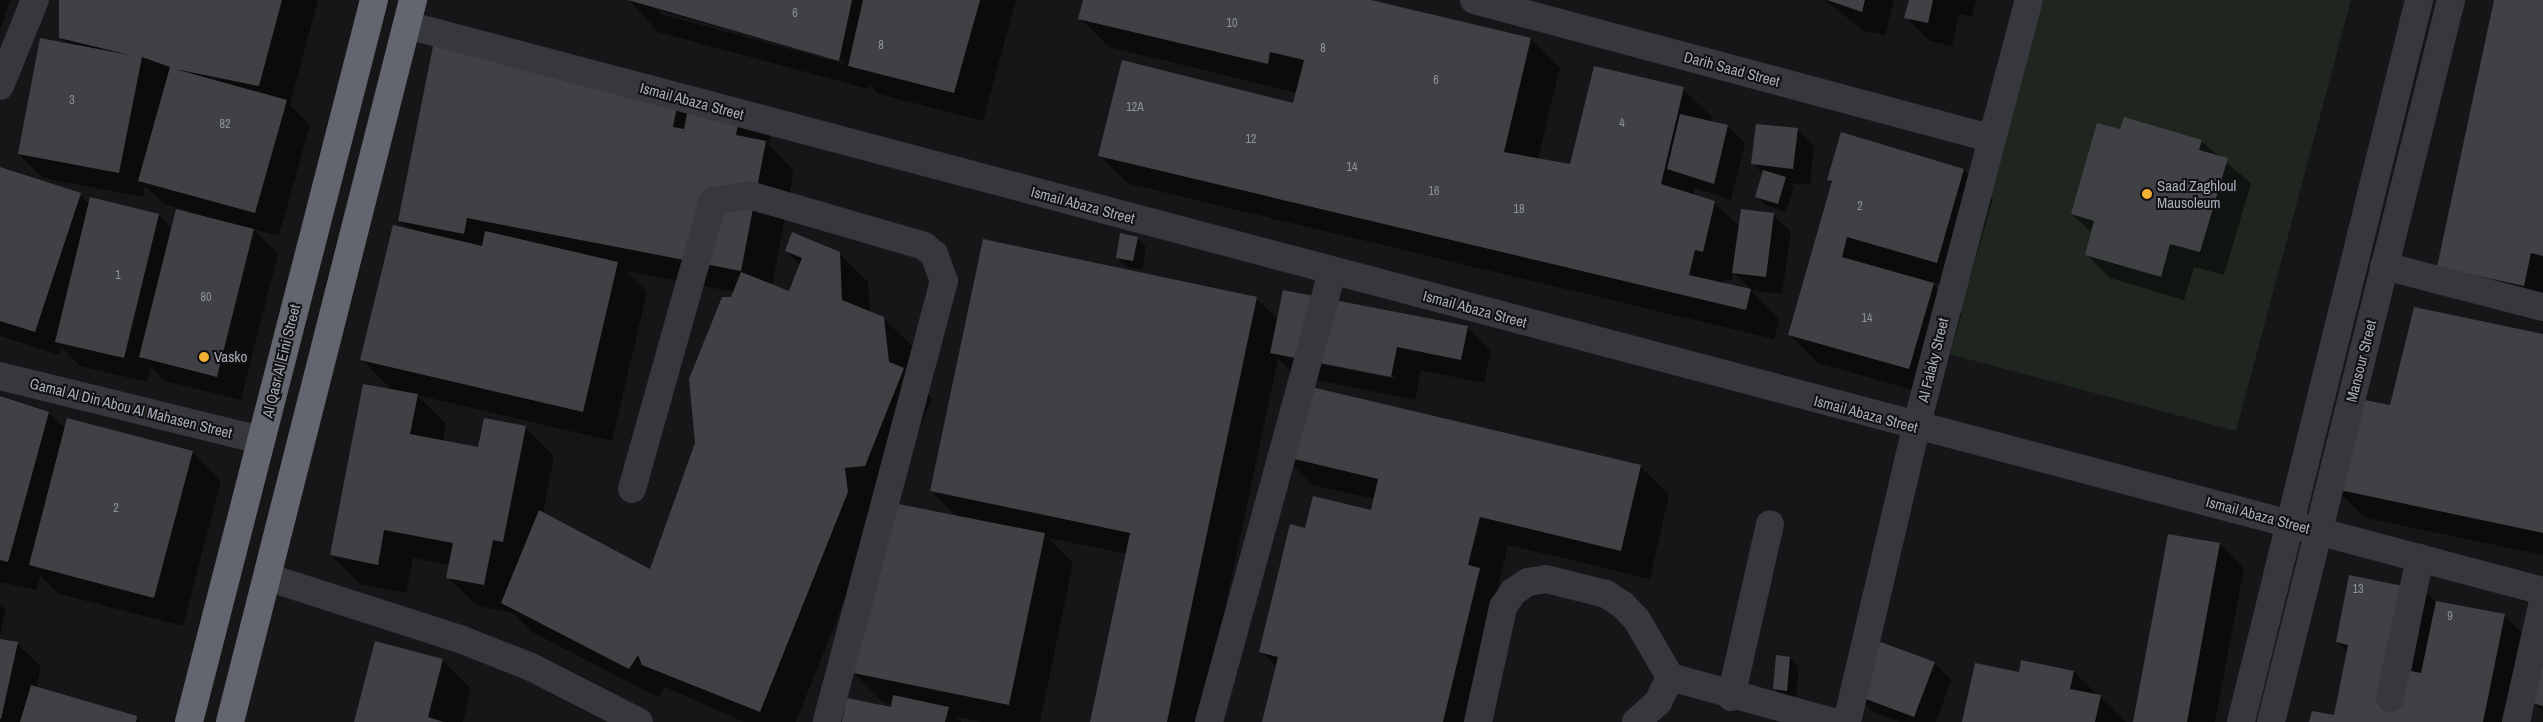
<!DOCTYPE html>
<html>
<head>
<meta charset="utf-8">
<style>
	body { margin:0 }
	#map { position:relative; width:2543px; height:722px; overflow:hidden; background:#161618; font-family:"Archivo Narrow",sans-serif }
	div>[style] { position:absolute }
	[style*='--x'] { left:calc(var(--x)*1px); top:calc(var(--y)*1px); width:calc(var(--w)*1px); rotate:calc(var(--a)*1deg) }
	.green>* { inset:0; background:#1e261f }
	.shadow>* { inset:0; background:#0007 }
	.building>* { inset:0; background:#404145 }
	.minor>* { height:28px; margin:-14px; padding:0 14px; transform-origin:14px; border-radius:14px; background:#37383d }
	.highway>* { height:28px; margin:-14px; padding:0 14px; transform-origin:14px; border-radius:14px; background:#63666e }
	.dots>* { width:14px; height:14px; translate:-50% -50%; box-sizing:border-box; border:2px solid #111113; border-radius:50% }
	span { translate:-50% -50%; white-space:nowrap; text-align:center; line-height:1.15; -webkit-text-stroke:4px #111113; paint-order:stroke }
	.number-label { font-size:12px; color:#8e929b }
	.number-label span { -webkit-text-stroke-width:0 }
	.street-label { font-size:15px; color:#a8adb8 }
	.poi-label { font-size:15px; color:#a8adb8 }
	.left { translate:0 -50%; text-align:left }
</style>
</head>
<body>
<div id="map">
	<div class="green">
		<div style="clip-path:polygon(2040px 0,2351px 0,2236px 431px,1945px 353px)"></div>
	</div>
	<div class="shadow">
		<div style="clip-path:polygon(0 0,10px 0,0 31px)"></div>
		<div style="clip-path:polygon(60px 0,318px 0,290px 105px,310px 125px,279px 236px,253px 229px,278px 254px,241px 400px,165px 381px,151px 367px,147px 382px,80px 366px,62px 347px,59px 355px,0 336px,0 168px,80px 195px,90px 204px,158px 215px,173px 229px,189px 211px,164px 204px,145px 186px,143px 197px,43px 178px,19px 154px,67px 44px,60px 37px)"></div>
		<div style="clip-path:polygon(evenodd,629px 0,1016px 0,983px 121px,879px 94px,869px 85px,868px 89px,658px 32px,629px 0,660px 11px,846px 62px,845px 64px,660px 14px,660px 11px)"></div>
		<div style="clip-path:polygon(1084px 0,1365px 0,1531px 39px,1560px 68px,1538px 159px,1571px 166px,1683px 89px,1712px 117px,1711px 122px,1728px 126px,1745px 143px,1731px 200px,1695px 188px,1693px 195px,1714px 202px,1740px 227px,1773px 215px,1791px 232px,1782px 294px,1751px 290px,1734px 272px,1732px 280px,1724px 279px,1723px 284px,1750px 290px,1779px 319px,1774px 339px,1129px 184px,1100px 156px,1294px 104px,1297px 93px,1109px 47px,1080px 18px)"></div>
		<div style="clip-path:polygon(1825px 0,1894px 0,1885px 35px,1864px 31px)"></div>
		<div style="clip-path:polygon(1910px 0,1976px 0,1972px 17px,1959px 14px,1952px 46px,1930px 41px,1906px 17px)"></div>
		<div style="clip-path:polygon(2496px 0,2543px 0,2543px 312px,2467px 295px)"></div>
		<div style="clip-path:polygon(evenodd,436px 37px,771px 134px,769px 145px,794px 171px,772px 286px,789px 293px,800px 265px,786px 251px,839px 253px,868px 282px,870px 312px,883px 318px,913px 347px,916px 382px,932px 398px,893px 494px,876px 521px,796px 722px,744px 722px,665px 687px,658px 697px,532px 632px,513px 613px,477px 606px,448px 577px,450px 565px,413px 558px,406px 593px,360px 584px,331px 555px,393px 391px,362px 360px,408px 230px,399px 221px,436px 37px,626px 271px,734px 292px,697px 443px,651px 571px,543px 513px,554px 456px,525px 427px,479px 449px,443px 442px,446px 424px,417px 395px,612px 441px,647px 292px,626px 271px)"></div>
		<div style="clip-path:polygon(1797px 129px,1814px 146px,1810px 185px,1789px 183px,1794px 187px,1786px 212px,1765px 205px,1756px 196px,1763px 174px,1753px 163px)"></div>
		<div style="clip-path:polygon(2121px 131px,2201px 141px,2251px 183px,2224px 275px,2194px 267px,2184px 300px,2110px 278px,2086px 254px,2092px 233px,2072px 214px)"></div>
		<div style="clip-path:polygon(1842px 133px,1964px 170px,1993px 199px,1966px 291px,1930px 281px,1962px 313px,1938px 397px,1818px 363px,1789px 334px,1833px 184px,1829px 180px)"></div>
		<div style="clip-path:polygon(1137px 238px,1146px 247px,1142px 269px,1126px 267px,1117px 258px)"></div>
		<div style="clip-path:polygon(evenodd,1256px 298px,1278px 320px,1467px 327px,1491px 351px,1484px 383px,1421px 370px,1415px 400px,1296px 376px,1278px 359px,1201px 722px,1091px 722px,1127px 554px,1048px 538px,1073px 563px,1040px 722px,983px 722px,956px 717px,962px 722px,843px 722px,891px 708px,893px 704px,883px 702px,854px 673px,958px 517px,931px 491px,1256px 298px,1298px 357px,1397px 377px,1397px 379px,1298px 360px,1298px 357px)"></div>
		<div style="clip-path:polygon(2543px 335px,2543px 555px,2365px 518px,2336px 489px,2391px 407px)"></div>
		<div style="clip-path:polygon(0 398px,49px 413px,65px 429px,192px 452px,221px 481px,183px 626px,59px 594px,40px 575px,36px 590px,0 582px)"></div>
		<div style="clip-path:polygon(1283px 456px,1640px 466px,1669px 495px,1650px 579px,1508px 545px,1498px 588px,1509px 598px,1479px 722px,1263px 722px,1276px 667px,1261px 651px,1306px 530px,1372px 511px,1375px 499px,1312px 485px)"></div>
		<div style="clip-path:polygon(2220px 544px,2244px 568px,2215px 722px,2134px 722px)"></div>
		<div style="clip-path:polygon(2426px 592px,2436px 602px,2504px 615px,2533px 644px,2517px 722px,2311px 722px,2335px 717px,2348px 653px,2337px 642px)"></div>
		<div style="clip-path:polygon(0 604px,6px 609px,0 635px)"></div>
		<div style="clip-path:polygon(0 640px,17px 643px,41px 667px,36px 688px,141px 722px,0 722px)"></div>
		<div style="clip-path:polygon(1790px 658px,1799px 667px,1796px 699px,1783px 698px,1774px 689px)"></div>
		<div style="clip-path:polygon(442px 660px,471px 689px,463px 722px,356px 722px)"></div>
		<div style="clip-path:polygon(1934px 663px,1951px 680px,1936px 722px,1900px 722px,1873px 712px,1856px 695px)"></div>
		<div style="clip-path:polygon(2543px 669px,2543px 712px,2533px 702px)"></div>
		<div style="clip-path:polygon(2074px 672px,2126px 722px,1964px 722px,2020px 674px)"></div>
	</div>
	<div class="building">
		<div style="clip-path:polygon(59px 0,282px 0,259px 86px,175px 69px,287px 100px,255px 213px,138px 181px,170px 67px,142px 57px,119px 173px,18px 154px,40px 38px,130px 55px,59px 38px)"></div>
		<div style="clip-path:polygon(628px 0,852px 0,839px 61px)"></div>
		<div style="clip-path:polygon(863px 0,980px 0,954px 93px,848px 66px)"></div>
		<div style="clip-path:polygon(1083px 0,1371px 0,1531px 38px,1504px 152px,1570px 164px,1594px 66px,1684px 87px,1661px 184px,1715px 201px,1703px 252px,1695px 250px,1689px 275px,1751px 289px,1746px 310px,1098px 156px,1122px 60px,1293px 103px,1304px 60px,1270px 52px,1268px 64px,1078px 19px)"></div>
		<div style="clip-path:polygon(1827px 0,1865px 0,1862px 12px)"></div>
		<div style="clip-path:polygon(1909px 0,1933px 0,1928px 23px,1904px 18px)"></div>
		<div style="clip-path:polygon(2494px 0,2543px 0,2543px 256px,2531px 253px,2524px 286px,2437px 267px)"></div>
		<div style="clip-path:polygon(435px 36px,681px 86px,673px 127px,684px 129px,691px 94px,742px 104px,736px 135px,766px 141px,741px 271px,467px 218px,464px 234px,398px 221px)"></div>
		<div style="clip-path:polygon(1680px 114px,1728px 125px,1714px 184px,1667px 169px)"></div>
		<div style="clip-path:polygon(2124px 117px,2202px 140px,2199px 150px,2228px 158px,2200px 252px,2170px 244px,2161px 277px,2085px 255px,2094px 221px,2071px 214px,2097px 123px,2120px 129px)"></div>
		<div style="clip-path:polygon(1756px 124px,1798px 128px,1793px 169px,1751px 164px)"></div>
		<div style="clip-path:polygon(1841px 132px,1964px 169px,1937px 263px,1847px 237px,1842px 257px,1934px 283px,1909px 369px,1788px 335px,1832px 181px,1827px 180px)"></div>
		<div style="clip-path:polygon(0 167px,81px 193px,35px 332px,0 321px)"></div>
		<div style="clip-path:polygon(1763px 170px,1786px 177px,1778px 204px,1755px 197px)"></div>
		<div style="clip-path:polygon(90px 197px,159px 214px,124px 358px,55px 342px)"></div>
		<div style="clip-path:polygon(176px 209px,254px 229px,217px 377px,139px 357px)"></div>
		<div style="clip-path:polygon(1741px 209px,1774px 213px,1766px 277px,1732px 273px)"></div>
		<div style="clip-path:polygon(393px 225px,482px 246px,485px 231px,618px 262px,583px 412px,360px 360px)"></div>
		<div style="clip-path:polygon(792px 232px,840px 252px,842px 300px,884px 317px,889px 362px,904px 368px,865px 466px,845px 468px,848px 492px,760px 712px,642px 665px,638px 655px,629px 669px,501px 603px,539px 510px,650px 569px,695px 443px,689px 379px,722px 297px,731px 297px,741px 272px,789px 291px,802px 258px,785px 251px)"></div>
		<div style="clip-path:polygon(1120px 233px,1138px 237px,1133px 261px,1116px 258px)"></div>
		<div style="clip-path:polygon(983px 239px,1257px 297px,1167px 722px,1090px 722px,1130px 533px,930px 491px)"></div>
		<div style="clip-path:polygon(1283px 290px,1468px 326px,1461px 360px,1397px 347px,1391px 377px,1270px 353px)"></div>
		<div style="clip-path:polygon(2414px 307px,2543px 334px,2543px 533px,2335px 489px,2354px 398px,2390px 405px)"></div>
		<div style="clip-path:polygon(363px 384px,418px 394px,410px 434px,478px 447px,484px 418px,526px 426px,503px 542px,493px 540px,484px 585px,446px 578px,453px 543px,384px 530px,378px 565px,330px 555px)"></div>
		<div style="clip-path:polygon(1299px 384px,1641px 465px,1621px 551px,1480px 517px,1468px 565px,1480px 568px,1443px 722px,1262px 722px,1278px 657px,1259px 652px,1290px 524px,1305px 528px,1313px 496px,1371px 510px,1378px 479px,1282px 456px)"></div>
		<div style="clip-path:polygon(0 396px,49px 412px,8px 562px,0 560px)"></div>
		<div style="clip-path:polygon(67px 418px,193px 451px,154px 598px,29px 565px)"></div>
		<div style="clip-path:polygon(888px 502px,1045px 533px,1009px 705px,853px 673px)"></div>
		<div style="clip-path:polygon(2168px 534px,2220px 543px,2187px 722px,2133px 722px)"></div>
		<div style="clip-path:polygon(2349px 575px,2427px 591px,2411px 671px,2421px 673px,2436px 601px,2505px 614px,2483px 722px,2309px 722px,2312px 711px,2334px 715px,2348px 645px,2336px 642px)"></div>
		<div style="clip-path:polygon(0 639px,18px 642px,1px 719px,0 719px)"></div>
		<div style="clip-path:polygon(1875px 640px,1935px 662px,1914px 717px,1855px 695px)"></div>
		<div style="clip-path:polygon(375px 641px,443px 659px,428px 717px,444px 722px,354px 722px)"></div>
		<div style="clip-path:polygon(1776px 655px,1790px 657px,1787px 691px,1773px 689px)"></div>
		<div style="clip-path:polygon(2021px 660px,2074px 671px,2070px 689px,2101px 695px,2095px 722px,1962px 722px,1975px 663px,2019px 672px)"></div>
		<div style="clip-path:polygon(2542px 666px,2543px 666px,2543px 706px,2532px 703px)"></div>
		<div style="clip-path:polygon(31px 685px,137px 716px,136px 722px,20px 722px)"></div>
		<div style="clip-path:polygon(893px 695px,949px 707px,945px 722px,842px 722px,847px 698px,891px 707px)"></div>
	</div>
	<div class="minor">
		<div style="--x:1474;--y:0;--w:534;--a:14.97"></div>
		<div style="--x:407;--y:25;--w:2210;--a:14.84"></div>
		<div style="--x:0;--y:86;--w:93;--a:-67.9"></div>
		<div style="--x:2384;--y:266;--w:164;--a:14.5"></div>
		<div style="--x:0;--y:376;--w:269;--a:13.8"></div>
		<div style="--x:632;--y:489;--w:299;--a:-74.3"></div>
		<div style="--x:713;--y:201;--w:36;--a:-9"></div>
		<div style="--x:749;--y:195;--w:182;--a:16.2"></div>
		<div style="--x:924;--y:246;--w:13;--a:39"></div>
		<div style="--x:934;--y:254;--w:29;--a:70"></div>
		<div style="--x:944;--y:281;--w:456;--a:104.9"></div>
		<div style="--x:267;--y:577;--w:203;--a:17.8"></div>
		<div style="--x:460;--y:639;--w:76;--a:21.5"></div>
		<div style="--x:531;--y:667;--w:121;--a:27"></div>
		<div style="--x:1731;--y:697;--w:177;--a:-77.3"></div>
		<div style="--x:2390;--y:698;--w:143;--a:-77.9"></div>
		<div style="--x:1209;--y:722;--w:467;--a:-74.7"></div>
		<div style="--x:1478;--y:722;--w:118;--a:-77.7"></div>
		<div style="--x:1503;--y:607;--w:18;--a:-56"></div>
		<div style="--x:1513;--y:592;--w:18;--a:-34"></div>
		<div style="--x:1528;--y:582;--w:18;--a:-9"></div>
		<div style="--x:1546;--y:579;--w:62;--a:14"></div>
		<div style="--x:1606;--y:594;--w:20;--a:33"></div>
		<div style="--x:1623;--y:605;--w:21;--a:47"></div>
		<div style="--x:1637;--y:620;--w:66;--a:59.9"></div>
		<div style="--x:1670;--y:677;--w:169;--a:15.4"></div>
		<div style="--x:1636;--y:722;--w:30;--a:-42"></div>
		<div style="--x:1658;--y:702;--w:28;--a:-64"></div>
		<div style="--x:1847;--y:722;--w:303;--a:-76.8"></div>
		<div style="--x:1916;--y:427;--w:442;--a:-75.2"></div>
		<div style="--x:2241;--y:722;--w:744;--a:-76.15"></div>
		<div style="--x:2271;--y:722;--w:744;--a:-76"></div>
		<div style="--x:2516;--y:722;--w:124;--a:-77.4"></div>
	</div>
	<div class="highway">
		<div style="--x:189;--y:722;--w:745;--a:-75.63"></div>
		<div style="--x:230;--y:722;--w:745;--a:-75.78"></div>
	</div>
	<div class="dots">
		<div style="left:2147px;top:194px;background:#f2b134"></div>
		<div style="left:204px;top:357px;background:#f2b134"></div>
	</div>
	<div class="number-label">
		<span style="left:795px;top:14px">6</span>
		<span style="left:1232px;top:24px">10</span>
		<span style="left:881px;top:46px">8</span>
		<span style="left:1323px;top:49px">8</span>
		<span style="left:1436px;top:81px">6</span>
		<span style="left:72px;top:101px">3</span>
		<span style="left:1135px;top:108px">12A</span>
		<span style="left:1622px;top:124px">4</span>
		<span style="left:225px;top:125px">82</span>
		<span style="left:1251px;top:140px">12</span>
		<span style="left:1352px;top:168px">14</span>
		<span style="left:1434px;top:192px">16</span>
		<span style="left:1860px;top:207px">2</span>
		<span style="left:1519px;top:210px">18</span>
		<span style="left:118px;top:276px">1</span>
		<span style="left:206px;top:298px">80</span>
		<span style="left:1867px;top:319px">14</span>
		<span style="left:116px;top:509px">2</span>
		<span style="left:2358px;top:590px">13</span>
		<span style="left:2450px;top:617px">9</span>
	</div>
	<div class="street-label">
		<span style="left:1732px;top:69px;rotate:15deg">Darih Saad Street</span>
		<span style="left:692px;top:101px;rotate:15deg">Ismail Abaza Street</span>
		<span style="left:1083px;top:205px;rotate:15deg">Ismail Abaza Street</span>
		<span style="left:1475px;top:309px;rotate:15deg">Ismail Abaza Street</span>
		<span style="left:1933px;top:360px;rotate:-76deg">Al Falaky Street</span>
		<span style="left:281px;top:361px;rotate:-76deg">Al Qasr Al Eini Street</span>
		<span style="left:2361px;top:361px;rotate:-76deg">Mansour Street</span>
		<span style="left:131px;top:408px;rotate:14deg">Gamal Al Din Abou Al Mahasen Street</span>
		<span style="left:1866px;top:414px;rotate:15deg">Ismail Abaza Street</span>
		<span style="left:2258px;top:515px;rotate:15deg">Ismail Abaza Street</span>
	</div>
	<div class="poi-label">
		<span class="left" style="left:2157px;top:194px">Saad Zaghloul<br>Mausoleum</span>
		<span class="left" style="left:214px;top:357px">Vasko</span>
	</div>
</div>
</body>
</html>
